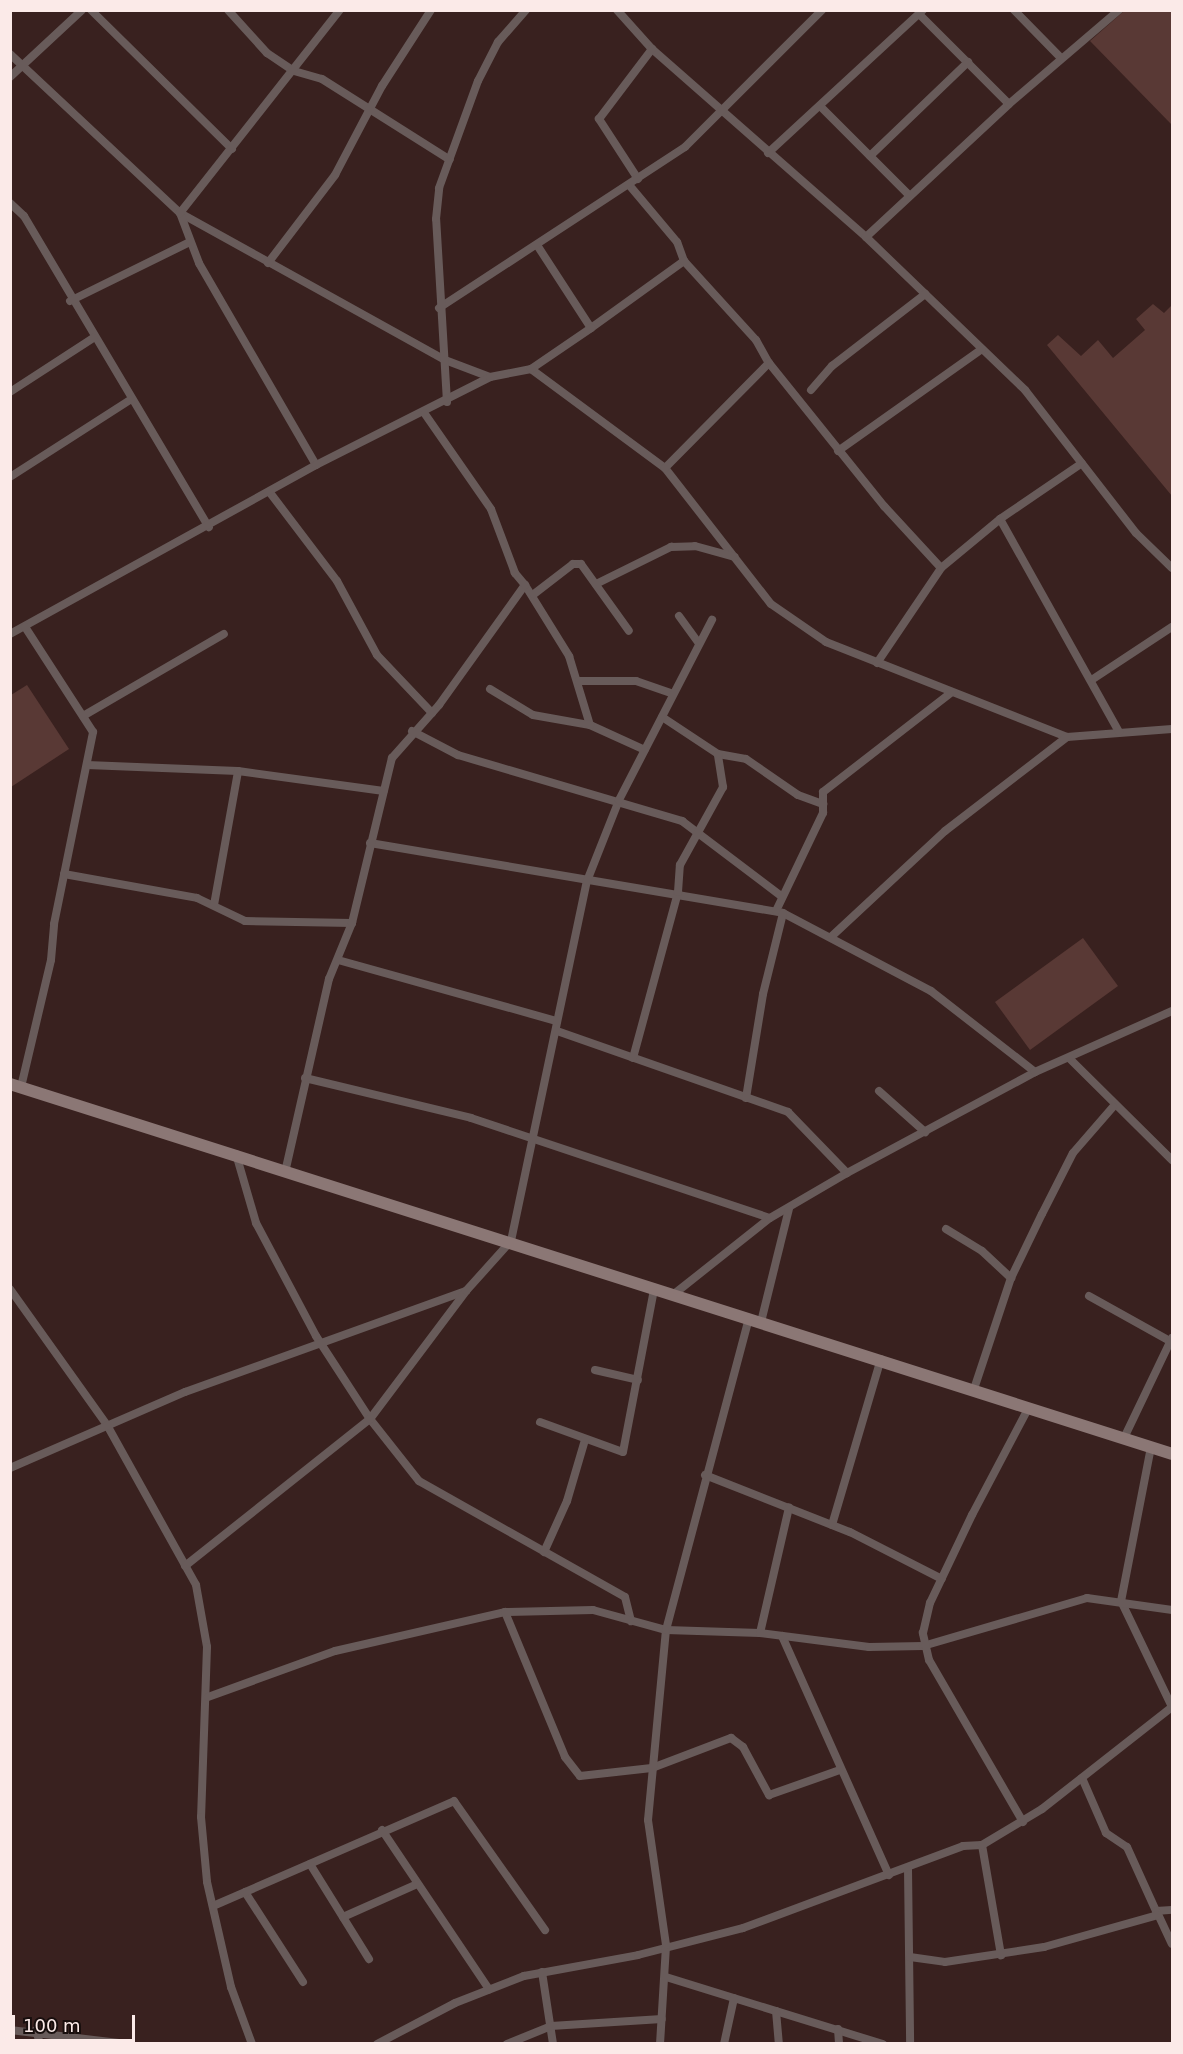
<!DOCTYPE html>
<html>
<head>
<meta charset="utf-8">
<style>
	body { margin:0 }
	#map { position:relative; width:1183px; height:2054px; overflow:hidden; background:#39211f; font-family:"DejaVu Sans",sans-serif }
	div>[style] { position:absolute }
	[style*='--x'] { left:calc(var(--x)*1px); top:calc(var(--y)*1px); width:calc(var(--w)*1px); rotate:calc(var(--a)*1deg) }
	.green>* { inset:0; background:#593935 }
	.minor>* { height:8px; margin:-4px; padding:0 4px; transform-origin:4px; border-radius:4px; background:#685b5a }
	.secondary>* { height:12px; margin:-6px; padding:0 6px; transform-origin:6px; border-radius:6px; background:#8b7775 }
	span { translate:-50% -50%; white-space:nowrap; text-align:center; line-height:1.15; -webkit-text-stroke:6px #180e0d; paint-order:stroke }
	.frame { position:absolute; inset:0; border:12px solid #fbeae8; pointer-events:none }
	.scale { position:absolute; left:12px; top:2015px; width:123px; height:27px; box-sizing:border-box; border:3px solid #fbeae8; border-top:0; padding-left:8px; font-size:18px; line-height:21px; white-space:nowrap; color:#fbeae8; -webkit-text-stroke:4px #180e0d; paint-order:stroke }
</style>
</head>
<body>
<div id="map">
	<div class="green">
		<div style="clip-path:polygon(1124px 11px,1172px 11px,1172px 125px,1090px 41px)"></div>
		<div style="clip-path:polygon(1153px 304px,1164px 313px,1172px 305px,1172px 496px,1047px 345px,1058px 335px,1081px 356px,1098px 340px,1113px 358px,1145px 330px,1136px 319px)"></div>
		<div style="clip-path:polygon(27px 685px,69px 749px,11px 787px,11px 695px)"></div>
		<div style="clip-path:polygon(1083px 938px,1118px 986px,1030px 1050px,995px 1002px)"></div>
	</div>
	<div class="minor">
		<div style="--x:91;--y:10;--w:198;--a:44.6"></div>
		<div style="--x:228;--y:10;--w:58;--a:47.8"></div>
		<div style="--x:267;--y:53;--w:32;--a:34"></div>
		<div style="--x:294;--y:71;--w:29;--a:16"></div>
		<div style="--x:322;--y:79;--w:151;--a:32.3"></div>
		<div style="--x:617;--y:10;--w:52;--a:48.1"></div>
		<div style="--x:652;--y:49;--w:285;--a:41.3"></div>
		<div style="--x:866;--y:237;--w:221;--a:43.9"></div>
		<div style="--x:1025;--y:390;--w:181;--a:52.2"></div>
		<div style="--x:1136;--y:533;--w:50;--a:44.2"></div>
		<div style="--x:1014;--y:10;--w:67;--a:45.6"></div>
		<div style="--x:919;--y:14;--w:127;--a:45"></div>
		<div style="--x:10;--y:54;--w:233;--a:43.1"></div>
		<div style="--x:180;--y:213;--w:303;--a:29"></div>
		<div style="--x:445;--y:360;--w:48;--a:20.7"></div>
		<div style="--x:10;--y:77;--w:98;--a:-42.9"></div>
		<div style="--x:820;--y:106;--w:127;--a:45"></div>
		<div style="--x:768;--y:153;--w:211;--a:-42.7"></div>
		<div style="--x:870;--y:156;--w:136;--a:-43.8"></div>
		<div style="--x:638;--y:179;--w:72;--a:-123"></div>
		<div style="--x:599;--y:119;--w:88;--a:-52.9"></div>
		<div style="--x:10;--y:203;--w:19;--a:43"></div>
		<div style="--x:24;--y:216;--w:362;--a:59.3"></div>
		<div style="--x:866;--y:237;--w:195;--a:-42.9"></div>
		<div style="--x:1009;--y:104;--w:145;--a:-40.5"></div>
		<div style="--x:537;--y:245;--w:99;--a:57"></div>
		<div style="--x:591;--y:328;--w:115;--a:-35.8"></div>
		<div style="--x:684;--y:261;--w:20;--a:-110"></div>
		<div style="--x:677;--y:242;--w:73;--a:-130"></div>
		<div style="--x:684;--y:261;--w:107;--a:47.7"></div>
		<div style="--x:756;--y:340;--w:26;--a:61"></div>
		<div style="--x:268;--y:263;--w:111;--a:-52.7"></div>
		<div style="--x:335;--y:175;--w:101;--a:-62.2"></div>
		<div style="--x:382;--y:86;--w:90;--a:-57.2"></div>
		<div style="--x:70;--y:301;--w:131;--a:-26.2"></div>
		<div style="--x:439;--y:308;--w:294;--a:-33.2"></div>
		<div style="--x:685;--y:147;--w:194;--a:-45"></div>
		<div style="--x:531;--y:369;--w:167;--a:36.5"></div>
		<div style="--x:665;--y:468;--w:172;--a:52.1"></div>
		<div style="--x:771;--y:604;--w:67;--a:34.6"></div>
		<div style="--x:826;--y:642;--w:259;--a:21.5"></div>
		<div style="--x:1067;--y:737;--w:105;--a:-4.4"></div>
		<div style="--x:811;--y:390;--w:32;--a:-49"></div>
		<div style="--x:832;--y:366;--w:118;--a:-37.7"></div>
		<div style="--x:10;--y:392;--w:99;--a:-33"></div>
		<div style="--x:447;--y:402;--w:183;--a:-93.4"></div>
		<div style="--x:436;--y:219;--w:31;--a:-84"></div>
		<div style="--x:439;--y:188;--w:114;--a:-70"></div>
		<div style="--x:478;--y:81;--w:44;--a:-62.9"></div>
		<div style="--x:498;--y:42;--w:43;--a:-48.8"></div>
		<div style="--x:838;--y:451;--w:176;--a:-35.3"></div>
		<div style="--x:316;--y:465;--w:233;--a:-120.1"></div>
		<div style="--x:199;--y:263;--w:53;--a:-110.8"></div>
		<div style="--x:180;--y:213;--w:258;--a:-51.8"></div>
		<div style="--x:665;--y:468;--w:148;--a:-45.3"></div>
		<div style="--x:769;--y:363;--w:184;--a:51.2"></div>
		<div style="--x:884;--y:506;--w:84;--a:47.4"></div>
		<div style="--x:10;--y:477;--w:143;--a:-32.7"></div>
		<div style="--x:271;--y:494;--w:109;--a:52.8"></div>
		<div style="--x:337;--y:581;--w:84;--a:61.6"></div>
		<div style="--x:377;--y:655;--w:80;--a:46.5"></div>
		<div style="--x:1000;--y:519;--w:244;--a:60.8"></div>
		<div style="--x:596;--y:584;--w:84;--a:-26.3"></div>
		<div style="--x:671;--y:547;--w:24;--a:-2"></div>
		<div style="--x:695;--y:546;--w:41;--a:15.4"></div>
		<div style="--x:525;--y:585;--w:84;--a:58.2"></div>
		<div style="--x:569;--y:656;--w:72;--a:73.1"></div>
		<div style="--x:590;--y:725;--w:60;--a:24.4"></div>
		<div style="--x:534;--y:594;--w:49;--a:-37.6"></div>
		<div style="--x:573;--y:564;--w:8;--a:0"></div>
		<div style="--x:581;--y:564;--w:82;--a:54.4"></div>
		<div style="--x:679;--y:616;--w:34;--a:54"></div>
		<div style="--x:10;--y:634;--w:350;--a:-28.9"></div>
		<div style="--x:316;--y:465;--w:195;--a:-26.8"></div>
		<div style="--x:490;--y:377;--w:42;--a:-11"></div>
		<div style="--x:531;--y:369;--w:73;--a:-34.3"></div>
		<div style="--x:877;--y:663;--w:115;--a:-56"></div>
		<div style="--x:941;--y:568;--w:77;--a:-39.7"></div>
		<div style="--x:1000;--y:519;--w:99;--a:-34.3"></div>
		<div style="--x:1093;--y:679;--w:95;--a:-33.4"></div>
		<div style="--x:579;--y:681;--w:57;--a:0"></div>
		<div style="--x:636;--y:681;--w:39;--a:19"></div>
		<div style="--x:490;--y:689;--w:50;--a:31.2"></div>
		<div style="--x:533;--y:715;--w:58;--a:10"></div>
		<div style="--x:83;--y:716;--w:163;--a:-30.2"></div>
		<div style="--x:412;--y:731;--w:52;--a:27.6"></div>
		<div style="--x:458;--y:755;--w:234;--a:16.4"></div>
		<div style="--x:682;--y:821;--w:123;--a:37.1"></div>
		<div style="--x:718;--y:754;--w:28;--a:10"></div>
		<div style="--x:746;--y:759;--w:63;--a:34.7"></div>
		<div style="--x:798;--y:795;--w:27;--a:20"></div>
		<div style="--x:87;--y:765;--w:151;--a:2.3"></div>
		<div style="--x:238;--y:771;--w:147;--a:7.8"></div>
		<div style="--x:370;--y:843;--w:419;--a:9.6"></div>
		<div style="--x:783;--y:913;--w:167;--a:27.8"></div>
		<div style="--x:931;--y:991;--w:132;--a:37.9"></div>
		<div style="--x:64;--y:874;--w:135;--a:10.2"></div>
		<div style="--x:197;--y:898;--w:53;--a:25.6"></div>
		<div style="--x:245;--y:921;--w:107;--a:1.1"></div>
		<div style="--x:214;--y:905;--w:136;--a:-79.8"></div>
		<div style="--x:776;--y:911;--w:109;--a:-64.4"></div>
		<div style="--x:823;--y:813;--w:21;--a:-90"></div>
		<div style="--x:823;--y:792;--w:163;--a:-37.8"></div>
		<div style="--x:832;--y:936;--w:154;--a:-42.9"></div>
		<div style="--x:945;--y:831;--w:154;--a:-37.6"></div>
		<div style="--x:338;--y:960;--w:227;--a:15.6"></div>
		<div style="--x:557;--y:1031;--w:245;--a:19.3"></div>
		<div style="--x:788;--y:1112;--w:85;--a:46"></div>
		<div style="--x:633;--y:1058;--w:172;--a:-74.8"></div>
		<div style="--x:678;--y:892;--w:27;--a:-86"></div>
		<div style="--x:680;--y:865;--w:89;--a:-61.1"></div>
		<div style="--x:723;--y:787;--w:33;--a:-99"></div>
		<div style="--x:718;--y:754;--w:67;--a:-146.5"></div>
		<div style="--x:1070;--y:1059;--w:144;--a:44.7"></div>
		<div style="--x:305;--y:1078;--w:171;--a:13.5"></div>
		<div style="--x:471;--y:1118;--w:315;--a:18.5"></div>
		<div style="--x:21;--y:1087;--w:130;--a:-76.7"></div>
		<div style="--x:51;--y:960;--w:36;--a:-85"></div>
		<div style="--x:54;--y:924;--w:196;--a:-78.5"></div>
		<div style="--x:93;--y:732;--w:125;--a:-122.9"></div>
		<div style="--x:879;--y:1091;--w:62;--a:41.7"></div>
		<div style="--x:746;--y:1098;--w:105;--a:-80.7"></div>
		<div style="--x:763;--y:994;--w:83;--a:-76.1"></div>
		<div style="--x:236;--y:1154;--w:72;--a:73.8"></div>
		<div style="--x:256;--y:1223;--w:128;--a:62"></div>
		<div style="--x:316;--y:1336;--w:99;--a:57"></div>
		<div style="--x:370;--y:1419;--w:79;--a:51.7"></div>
		<div style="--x:419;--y:1481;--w:236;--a:29.4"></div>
		<div style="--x:625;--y:1597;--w:25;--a:76"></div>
		<div style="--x:286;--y:1168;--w:194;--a:-77.2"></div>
		<div style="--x:329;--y:979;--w:61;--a:-67.7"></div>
		<div style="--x:352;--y:923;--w:170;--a:-76.4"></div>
		<div style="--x:392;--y:758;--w:71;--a:-48.4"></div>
		<div style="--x:439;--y:705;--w:148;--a:-54.4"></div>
		<div style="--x:525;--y:585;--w:16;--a:-130"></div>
		<div style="--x:515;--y:573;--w:68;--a:-110.6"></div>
		<div style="--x:491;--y:509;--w:116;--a:-124.8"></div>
		<div style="--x:946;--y:1229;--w:42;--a:31.4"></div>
		<div style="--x:982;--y:1251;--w:40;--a:43"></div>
		<div style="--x:10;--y:1289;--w:167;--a:54.5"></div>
		<div style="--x:107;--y:1425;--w:183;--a:60.9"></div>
		<div style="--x:196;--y:1585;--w:63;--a:79.9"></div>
		<div style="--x:207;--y:1647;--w:170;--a:92"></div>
		<div style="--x:201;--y:1817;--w:65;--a:84.7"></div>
		<div style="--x:207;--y:1882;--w:108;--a:77.1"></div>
		<div style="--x:231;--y:1987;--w:61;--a:69.8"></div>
		<div style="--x:674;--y:1294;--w:122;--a:-38.4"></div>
		<div style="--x:770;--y:1218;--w:89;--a:-30.3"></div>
		<div style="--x:847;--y:1173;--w:213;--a:-28.2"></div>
		<div style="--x:1035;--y:1072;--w:150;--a:-24"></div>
		<div style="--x:1089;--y:1296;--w:93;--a:29.1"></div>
		<div style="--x:761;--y:1322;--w:116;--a:-76.1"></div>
		<div style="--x:595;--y:1370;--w:44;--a:13.1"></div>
		<div style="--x:974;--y:1389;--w:117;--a:-71.6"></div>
		<div style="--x:1011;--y:1278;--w:71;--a:-64.2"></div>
		<div style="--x:1042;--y:1214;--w:68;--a:-63.1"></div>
		<div style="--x:1073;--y:1153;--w:61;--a:-49"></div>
		<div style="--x:540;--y:1422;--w:88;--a:19.9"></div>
		<div style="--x:623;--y:1452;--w:166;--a:-79.2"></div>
		<div style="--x:1124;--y:1438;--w:111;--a:-64.4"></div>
		<div style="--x:1151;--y:1447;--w:157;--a:101"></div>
		<div style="--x:1121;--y:1601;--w:118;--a:64.3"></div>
		<div style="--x:10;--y:1468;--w:191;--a:-23.5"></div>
		<div style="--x:185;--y:1392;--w:299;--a:-19.8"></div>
		<div style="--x:705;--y:1475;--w:156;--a:21.5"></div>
		<div style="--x:850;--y:1532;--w:103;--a:27.1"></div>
		<div style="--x:832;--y:1525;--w:173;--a:-73.6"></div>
		<div style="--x:544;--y:1552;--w:56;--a:-65.7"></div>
		<div style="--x:567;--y:1501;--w:64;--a:-73.6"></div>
		<div style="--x:185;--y:1566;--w:236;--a:-38.5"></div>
		<div style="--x:370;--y:1419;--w:160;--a:-53.1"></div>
		<div style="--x:466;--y:1291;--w:67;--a:-48"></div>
		<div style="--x:511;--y:1241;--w:368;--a:-78.1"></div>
		<div style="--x:587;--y:881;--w:87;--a:-68.4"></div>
		<div style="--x:619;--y:800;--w:203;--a:-62.7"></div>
		<div style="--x:505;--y:1612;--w:157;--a:67.5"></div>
		<div style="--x:565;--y:1757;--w:24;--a:52"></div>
		<div style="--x:580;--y:1776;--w:72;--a:-6.3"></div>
		<div style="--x:652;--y:1768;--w:85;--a:-20.8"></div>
		<div style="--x:731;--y:1738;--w:15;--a:37"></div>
		<div style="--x:743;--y:1747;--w:55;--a:61.6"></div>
		<div style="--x:769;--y:1795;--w:75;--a:-19.4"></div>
		<div style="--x:760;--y:1633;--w:129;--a:-77"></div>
		<div style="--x:782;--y:1636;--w:262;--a:65.9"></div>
		<div style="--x:208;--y:1697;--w:135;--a:-19.9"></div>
		<div style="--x:335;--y:1651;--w:174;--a:-12.9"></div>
		<div style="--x:505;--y:1612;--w:88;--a:-1.3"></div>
		<div style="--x:593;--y:1610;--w:76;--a:15.3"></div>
		<div style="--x:666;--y:1630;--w:94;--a:1.8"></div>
		<div style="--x:760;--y:1633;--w:110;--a:7.3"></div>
		<div style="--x:869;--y:1647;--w:54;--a:-1.1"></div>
		<div style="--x:923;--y:1646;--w:171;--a:-16.3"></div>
		<div style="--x:1087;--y:1598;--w:86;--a:8"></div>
		<div style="--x:1082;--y:1778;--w:60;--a:66.4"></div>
		<div style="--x:1106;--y:1833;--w:25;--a:34"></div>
		<div style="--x:1127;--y:1847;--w:70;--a:65.6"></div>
		<div style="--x:1156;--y:1911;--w:16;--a:-4"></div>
		<div style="--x:1023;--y:1822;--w:187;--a:-120.1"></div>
		<div style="--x:929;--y:1660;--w:28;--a:-103"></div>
		<div style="--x:923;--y:1633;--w:31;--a:-77"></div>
		<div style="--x:930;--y:1603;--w:98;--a:-64.5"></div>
		<div style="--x:972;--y:1515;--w:122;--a:-62.2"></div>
		<div style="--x:382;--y:1830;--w:192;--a:56.1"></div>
		<div style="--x:982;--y:1845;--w:112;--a:80.2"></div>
		<div style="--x:310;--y:1864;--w:112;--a:58.2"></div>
		<div style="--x:908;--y:1869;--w:175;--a:89.3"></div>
		<div style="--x:245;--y:1892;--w:107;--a:57.2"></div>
		<div style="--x:213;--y:1906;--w:263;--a:-23.5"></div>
		<div style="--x:454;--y:1801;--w:158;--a:54.8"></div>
		<div style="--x:1157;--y:1912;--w:35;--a:65"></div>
		<div style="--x:343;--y:1917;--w:81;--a:-24"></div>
		<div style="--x:910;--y:1957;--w:35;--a:8"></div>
		<div style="--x:945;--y:1962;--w:100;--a:-8.6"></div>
		<div style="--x:1044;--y:1947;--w:118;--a:-15.7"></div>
		<div style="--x:542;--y:1972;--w:73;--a:81.3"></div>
		<div style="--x:666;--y:1977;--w:227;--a:17.2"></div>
		<div style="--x:776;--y:2011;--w:33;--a:85"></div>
		<div style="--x:838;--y:2029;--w:15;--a:86"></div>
		<div style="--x:10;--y:2030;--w:118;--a:6.8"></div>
		<div style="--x:36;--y:2030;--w:15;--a:74"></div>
		<div style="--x:377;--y:2044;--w:88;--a:-27.7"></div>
		<div style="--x:455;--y:2003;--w:74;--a:-21.4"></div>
		<div style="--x:524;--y:1976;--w:116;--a:-10.4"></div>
		<div style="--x:638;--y:1955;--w:108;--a:-14.4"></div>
		<div style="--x:743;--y:1928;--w:235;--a:-20.4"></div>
		<div style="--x:963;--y:1846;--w:19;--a:-3"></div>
		<div style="--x:982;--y:1845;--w:70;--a:-31"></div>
		<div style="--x:1042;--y:1809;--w:165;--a:-38.1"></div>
		<div style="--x:507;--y:2044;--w:48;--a:-22.2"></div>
		<div style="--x:551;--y:2026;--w:111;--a:-3.6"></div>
		<div style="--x:660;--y:2044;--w:99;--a:-86.5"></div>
		<div style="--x:666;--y:1945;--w:126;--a:-98.2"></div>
		<div style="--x:648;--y:1820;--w:191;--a:-84.6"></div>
		<div style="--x:666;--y:1630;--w:323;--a:-75.1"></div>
		<div style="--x:724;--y:2044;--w:47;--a:-77.7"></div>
	</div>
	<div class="secondary">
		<div style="--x:10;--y:1084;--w:1219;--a:17.66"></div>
	</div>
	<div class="frame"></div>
	<div class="scale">100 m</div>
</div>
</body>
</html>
